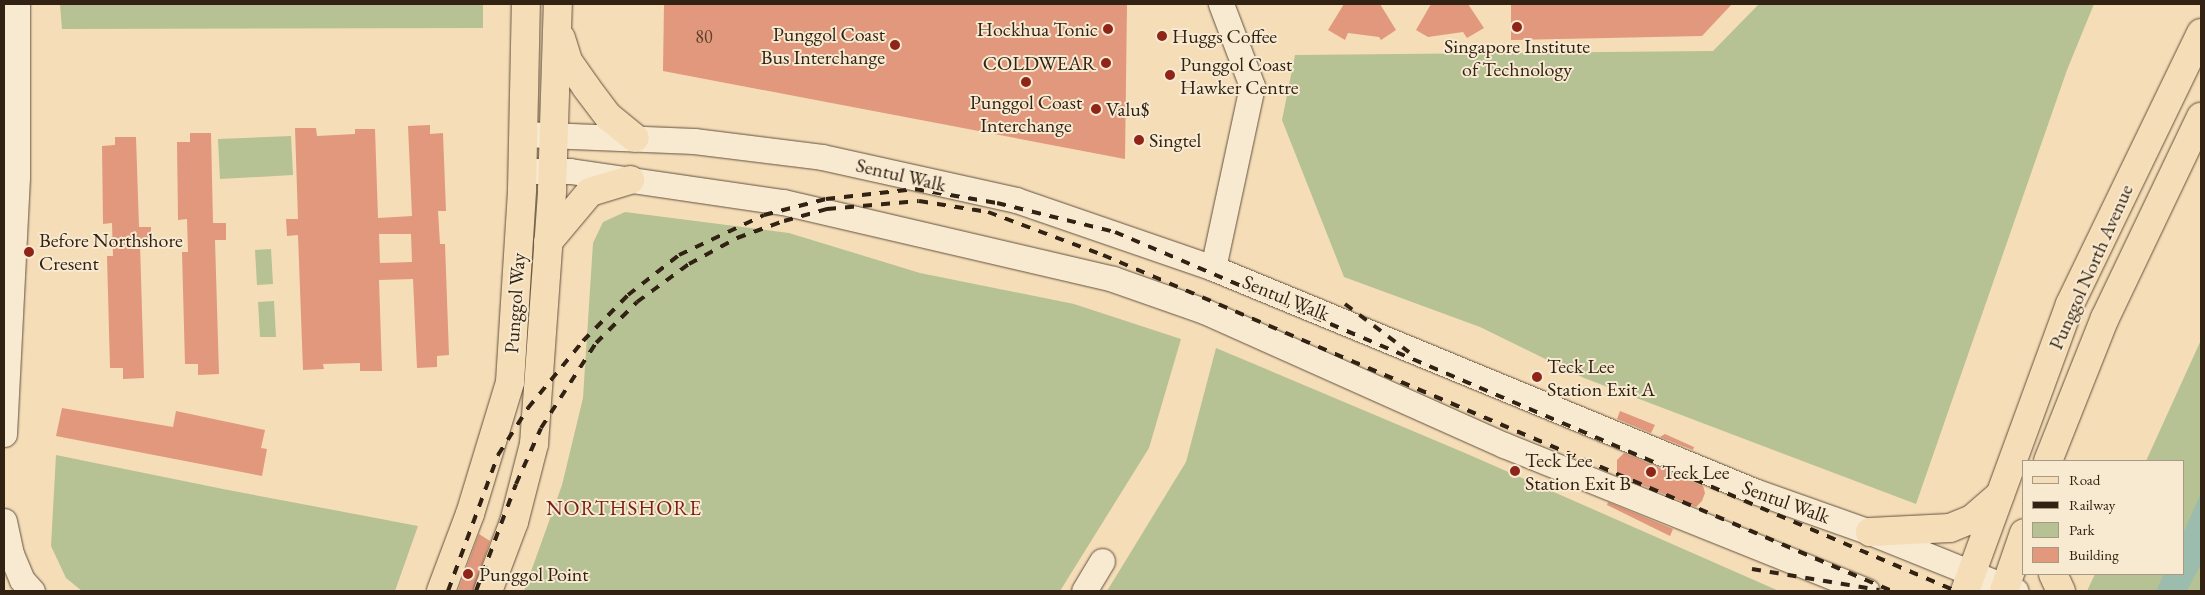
<!DOCTYPE html>
<html>
<head>
<meta charset="utf-8">
<style>
	body { margin:0 }
	#map { position:relative; width:2205px; height:595px; overflow:hidden; background:#f5ddb8; font-family:"EB Garamond",serif }
	div>[style] { position:absolute }
	[style*='--x'] { left:calc(var(--x)*1px); top:calc(var(--y)*1px); width:calc(var(--w)*1px); rotate:calc(var(--a)*1deg) }
	.green>* { inset:0; background:#b6c293 }
	.water>* { inset:0; background:#9cbcad }
	.building>* { inset:0; background:#e1987c }
	.roads { filter:drop-shadow(0 0 1px #62513c) drop-shadow(0 0 1px #62513c) }
	.minor>* { height:25px; margin:-12.5px; padding:0 12.5px; transform-origin:12.5px; border-radius:12.5px; background:#f8e9d1 }
	.major>* { height:28px; margin:-14px; padding:0 14px; transform-origin:14px; border-radius:14px; background:#f5ddb8 }
	.rail>* { height:4px; margin-top:-2px; transform-origin:0; background:repeating-linear-gradient(90deg,#312213 0 9px,transparent 0 18px) }
	.dots>* { width:14px; height:14px; translate:-50% -50%; box-sizing:border-box; border:2px solid #f8e9d1; border-radius:50% }
	span { translate:-50% -50%; white-space:nowrap; text-align:center; line-height:1.15; -webkit-text-stroke:4px #f8e9d1; paint-order:stroke }
	.number-label { font-size:18px; color:#5d402d }
	.number-label span { -webkit-text-stroke-width:0 }
	.poi-label { font-size:20px; color:#312213 }
	.right { translate:-100% -50%; text-align:right }
	.left { translate:0 -50%; text-align:left }
	.street-label { font-size:20px; color:#312213 }
	.neighbourhood-label { font-size:21px; color:#7a1f14; letter-spacing:1px }
	.frame { position:absolute; inset:0; border:5px solid #312213; pointer-events:none }
	.legend { position:absolute; left:2022px; top:460px; width:162px; height:115px; box-sizing:border-box; background:#f8e9d1; border:1px solid #a89985; margin:0; padding:6px 9px; list-style:none; font-size:15px; color:#312213 }
	.legend li { display:flex; align-items:center; gap:10px; height:25px }
	.legend b { width:25px; border:1px solid #a89985 }
</style>
</head>
<body>
<div id="map">
	<div class="green">
		<div style="clip-path:polygon(60px 4px,483px 4px,483px 28px,62px 29px)"></div>
		<div style="clip-path:polygon(1759px 4px,2094px 4px,2067px 70px,1916px 504px,1584px 378px,1480px 327px,1344px 277px,1282px 120px,1295px 55px,1713px 51px)"></div>
		<div style="clip-path:polygon(291px 136px,293px 175px,220px 179px,218px 139px)"></div>
		<div style="clip-path:polygon(625px 212px,789px 233px,920px 273px,1074px 304px,1181px 339px,1149px 448px,1060px 591px,524px 591px,562px 485px,583px 398px,593px 243px,603px 222px)"></div>
		<div style="clip-path:polygon(271px 249px,273px 284px,257px 285px,255px 250px)"></div>
		<div style="clip-path:polygon(274px 301px,276px 337px,260px 337px,258px 302px)"></div>
		<div style="clip-path:polygon(2201px 340px,2201px 591px,2087px 591px,2095px 574px,2184px 574px,2184px 461px,2146px 461px)"></div>
		<div style="clip-path:polygon(1216px 348px,1465px 453px,1779px 591px,1107px 591px,1186px 462px)"></div>
		<div style="clip-path:polygon(56px 455px,223px 489px,418px 526px,395px 591px,82px 591px,66px 578px,51px 546px)"></div>
	</div>
	<div class="water">
		<div style="clip-path:polygon(2201px 493px,2201px 564px,2187px 591px,2156px 591px,2164px 574px,2184px 574px,2184px 531px)"></div>
	</div>
	<div class="building">
		<div style="clip-path:polygon(664px 4px,1127px 4px,1125px 159px,663px 71px)"></div>
		<div style="clip-path:polygon(1344px 4px,1380px 4px,1396px 30px,1381px 40px,1379px 37px,1348px 33px,1345px 40px,1328px 30px)"></div>
		<div style="clip-path:polygon(1431px 4px,1468px 4px,1484px 28px,1467px 38px,1463px 32px,1428px 37px,1416px 30px)"></div>
		<div style="clip-path:polygon(1511px 4px,1732px 4px,1702px 36px,1511px 40px)"></div>
		<div style="clip-path:polygon(evenodd,430px 125px,430px 134px,443px 133px,446px 211px,438px 211px,440px 244px,445px 244px,449px 355px,437px 356px,437px 367px,417px 368px,413px 279px,379px 280px,382px 371px,360px 371px,360px 363px,323px 364px,324px 369px,303px 370px,298px 235px,287px 236px,286px 219px,298px 219px,295px 128px,316px 128px,317px 136px,355px 134px,355px 129px,375px 129px,378px 218px,412px 216px,408px 126px,430px 125px,379px 234px,411px 234px,412px 262px,380px 263px,379px 234px)"></div>
		<div style="clip-path:polygon(190px 133px,211px 133px,213px 223px,226px 223px,226px 240px,215px 240px,219px 374px,198px 375px,198px 364px,185px 364px,182px 252px,188px 252px,187px 219px,178px 220px,177px 142px,190px 142px)"></div>
		<div style="clip-path:polygon(115px 137px,136px 137px,139px 227px,151px 227px,151px 243px,140px 244px,144px 378px,123px 379px,123px 368px,110px 368px,107px 256px,113px 256px,112px 223px,103px 224px,102px 146px,115px 145px)"></div>
		<div style="clip-path:polygon(62px 408px,173px 427px,176px 411px,265px 430px,261px 448px,267px 449px,262px 476px,56px 436px)"></div>
		<div style="clip-path:polygon(1620px 411px,1655px 425px,1651px 433px,1617px 419px)"></div>
		<div style="clip-path:polygon(1665px 434px,1694px 447px,1693px 450px,1660px 437px)"></div>
		<div style="clip-path:polygon(1624px 453px,1703px 486px,1705px 493px,1702px 501px,1696px 507px,1617px 475px,1617px 460px)"></div>
		<div style="clip-path:polygon(1608px 502px,1673px 529px,1670px 536px,1607px 505px)"></div>
		<div style="clip-path:polygon(479px 534px,490px 541px,473px 591px,458px 591px)"></div>
	</div>
	<div class="roads">
		<div class="minor">
			<div style="--x:522;--y:134;--w:172;--a:2.3"></div>
			<div style="--x:694;--y:141;--w:129;--a:7.1"></div>
			<div style="--x:822;--y:157;--w:199;--a:12.5"></div>
			<div style="--x:1016;--y:200;--w:208;--a:19"></div>
			<div style="--x:1213;--y:268;--w:585;--a:22.4"></div>
			<div style="--x:1754;--y:491;--w:123;--a:19.5"></div>
			<div style="--x:1870;--y:532;--w:157;--a:22"></div>
			<div style="--x:523;--y:171;--w:47;--a:0"></div>
			<div style="--x:570;--y:171;--w:215;--a:8.3"></div>
			<div style="--x:783;--y:202;--w:339;--a:13.1"></div>
			<div style="--x:1113;--y:279;--w:96;--a:19.4"></div>
			<div style="--x:1204;--y:311;--w:329;--a:24.1"></div>
			<div style="--x:1504;--y:445;--w:391;--a:21.9"></div>
			<div style="--x:1213;--y:268;--w:186;--a:-77.9"></div>
			<div style="--x:1252;--y:86;--w:88;--a:-110.7"></div>
			<div style="--x:4;--y:434;--w:257;--a:-87.1"></div>
			<div style="--x:17;--y:177;--w:173;--a:-90"></div>
			<div style="--x:4;--y:521;--w:34;--a:78"></div>
			<div style="--x:11;--y:554;--w:28;--a:67"></div>
			<div style="--x:22;--y:580;--w:15;--a:48"></div>
			<div style="--x:1084;--y:591;--w:35;--a:-59"></div>
		</div>
		<div class="major">
			<div style="--x:561;--y:38;--w:24;--a:73"></div>
			<div style="--x:568;--y:61;--w:32;--a:55"></div>
			<div style="--x:586;--y:87;--w:38;--a:53"></div>
			<div style="--x:609;--y:117;--w:33;--a:39"></div>
			<div style="--x:548;--y:242;--w:65;--a:-50"></div>
			<div style="--x:590;--y:192;--w:42;--a:-16.7"></div>
			<div style="--x:2048;--y:461;--w:154;--a:-68.3"></div>
			<div style="--x:2105;--y:318;--w:223;--a:-64.5"></div>
			<div style="--x:1870;--y:532;--w:80;--a:-2.9"></div>
			<div style="--x:1950;--y:528;--w:24;--a:-22"></div>
			<div style="--x:1972;--y:519;--w:37;--a:-41"></div>
			<div style="--x:2053;--y:574;--w:19;--a:65"></div>
			<div style="--x:441;--y:591;--w:82;--a:-69.4"></div>
			<div style="--x:470;--y:514;--w:138;--a:-73.1"></div>
			<div style="--x:510;--y:382;--w:193;--a:-86.4"></div>
			<div style="--x:522;--y:189;--w:185;--a:-88.8"></div>
			<div style="--x:488;--y:591;--w:74;--a:-69.4"></div>
			<div style="--x:514;--y:522;--w:81;--a:-75.6"></div>
			<div style="--x:534;--y:444;--w:255;--a:-85.9"></div>
			<div style="--x:552;--y:190;--w:186;--a:-88.2"></div>
			<div style="--x:1965;--y:591;--w:306;--a:-69.9"></div>
			<div style="--x:2070;--y:304;--w:301;--a:-64.2"></div>
			<div style="--x:2004;--y:591;--w:61;--a:-71"></div>
		</div>
	</div>
	<div class="rail">
		<div style="--x:1345;--y:304;--w:80;--a:36.9"></div>
		<div style="--x:1752;--y:569;--w:129;--a:9.4"></div>
		<div style="--x:448;--y:591;--w:145;--a:-69.8"></div>
		<div style="--x:498;--y:455;--w:56;--a:-57.4"></div>
		<div style="--x:528;--y:408;--w:87;--a:-50.6"></div>
		<div style="--x:583;--y:341;--w:64;--a:-45.6"></div>
		<div style="--x:628;--y:295;--w:65;--a:-38.1"></div>
		<div style="--x:679;--y:255;--w:94;--a:-25.2"></div>
		<div style="--x:764;--y:215;--w:64;--a:-14.5"></div>
		<div style="--x:826;--y:199;--w:90;--a:-6.4"></div>
		<div style="--x:915;--y:189;--w:83;--a:9.7"></div>
		<div style="--x:997;--y:203;--w:122;--a:13.8"></div>
		<div style="--x:1115;--y:232;--w:914;--a:23.12"></div>
		<div style="--x:476;--y:591;--w:114;--a:-69.5"></div>
		<div style="--x:516;--y:484;--w:61;--a:-65.9"></div>
		<div style="--x:541;--y:428;--w:101;--a:-57.1"></div>
		<div style="--x:596;--y:343;--w:58;--a:-45"></div>
		<div style="--x:637;--y:302;--w:64;--a:-36.2"></div>
		<div style="--x:689;--y:264;--w:55;--a:-28.4"></div>
		<div style="--x:737;--y:238;--w:50;--a:-19.9"></div>
		<div style="--x:784;--y:221;--w:45;--a:-15.6"></div>
		<div style="--x:827;--y:209;--w:92;--a:-5"></div>
		<div style="--x:919;--y:201;--w:70;--a:9.1"></div>
		<div style="--x:988;--y:212;--w:123;--a:20.5"></div>
		<div style="--x:1103;--y:255;--w:858;--a:23.07"></div>
	</div>
	<div class="dots">
		<div style="left:1517px;top:27px;background:#8f2418"></div>
		<div style="left:1108px;top:29px;background:#8f2418"></div>
		<div style="left:1162px;top:36px;background:#8f2418"></div>
		<div style="left:895px;top:45px;background:#8f2418"></div>
		<div style="left:1106px;top:63px;background:#8f2418"></div>
		<div style="left:1170px;top:75px;background:#8f2418"></div>
		<div style="left:1026px;top:82px;background:#8f2418"></div>
		<div style="left:1096px;top:109px;background:#8f2418"></div>
		<div style="left:1139px;top:140px;background:#8f2418"></div>
		<div style="left:29px;top:252px;background:#8f2418"></div>
		<div style="left:1537px;top:377px;background:#8f2418"></div>
		<div style="left:1515px;top:471px;background:#8f2418"></div>
		<div style="left:1651px;top:472px;background:#8f2418"></div>
		<div style="left:468px;top:574px;background:#8f2418"></div>
	</div>
	<div class="number-label">
		<span style="left:704px;top:37px">80</span>
	</div>
	<div class="poi-label">
		<span class="right" style="left:1098px;top:29px">Hockhua Tonic</span>
		<span class="right" style="left:885px;top:46px">Punggol Coast<br>Bus Interchange</span>
		<span class="left" style="left:1172px;top:36px">Huggs Coffee</span>
		<span style="left:1517px;top:58px">Singapore Institute<br>of Technology</span>
		<span class="right" style="left:1096px;top:63px">COLDWEAR</span>
		<span class="left" style="left:1180px;top:76px">Punggol Coast<br>Hawker Centre</span>
		<span style="left:1026px;top:114px">Punggol Coast<br>Interchange</span>
		<span class="left" style="left:1106px;top:109px">Valu$</span>
		<span class="left" style="left:1149px;top:140px">Singtel</span>
		<span class="left" style="left:39px;top:252px">Before Northshore<br>Cresent</span>
		<span class="left" style="left:1547px;top:378px">Teck Lee<br>Station Exit A</span>
		<span class="left" style="left:1525px;top:472px">Teck Lee<br>Station Exit B</span>
		<span class="left" style="left:1662px;top:472px">Teck Lee</span>
		<span class="left" style="left:479px;top:574px">Punggol Point</span>
	</div>
	<div class="street-label">
		<span style="left:901px;top:175px;rotate:13deg">Sentul Walk</span>
		<span style="left:2091px;top:267px;rotate:-66deg">Punggol North Avenue</span>
		<span style="left:1286px;top:298px;rotate:22deg">Sentul Walk</span>
		<span style="left:515px;top:303px;rotate:-86deg">Punggol Way</span>
		<span style="left:1786px;top:502px;rotate:20deg">Sentul Walk</span>
	</div>
	<div class="neighbourhood-label">
		<span style="left:624px;top:508px">NORTHSHORE</span>
	</div>
	<div class="frame"></div>
	<ul class="legend">
	<li><b style="height:6px;background:#f5ddb8"></b>Road</li>
	<li><b style="height:6px;background:#312213"></b>Railway</li>
	<li><b style="height:14px;background:#b6c293"></b>Park</li>
	<li><b style="height:14px;background:#e1987c"></b>Building</li>
	</ul>
</div>
</body>
</html>
